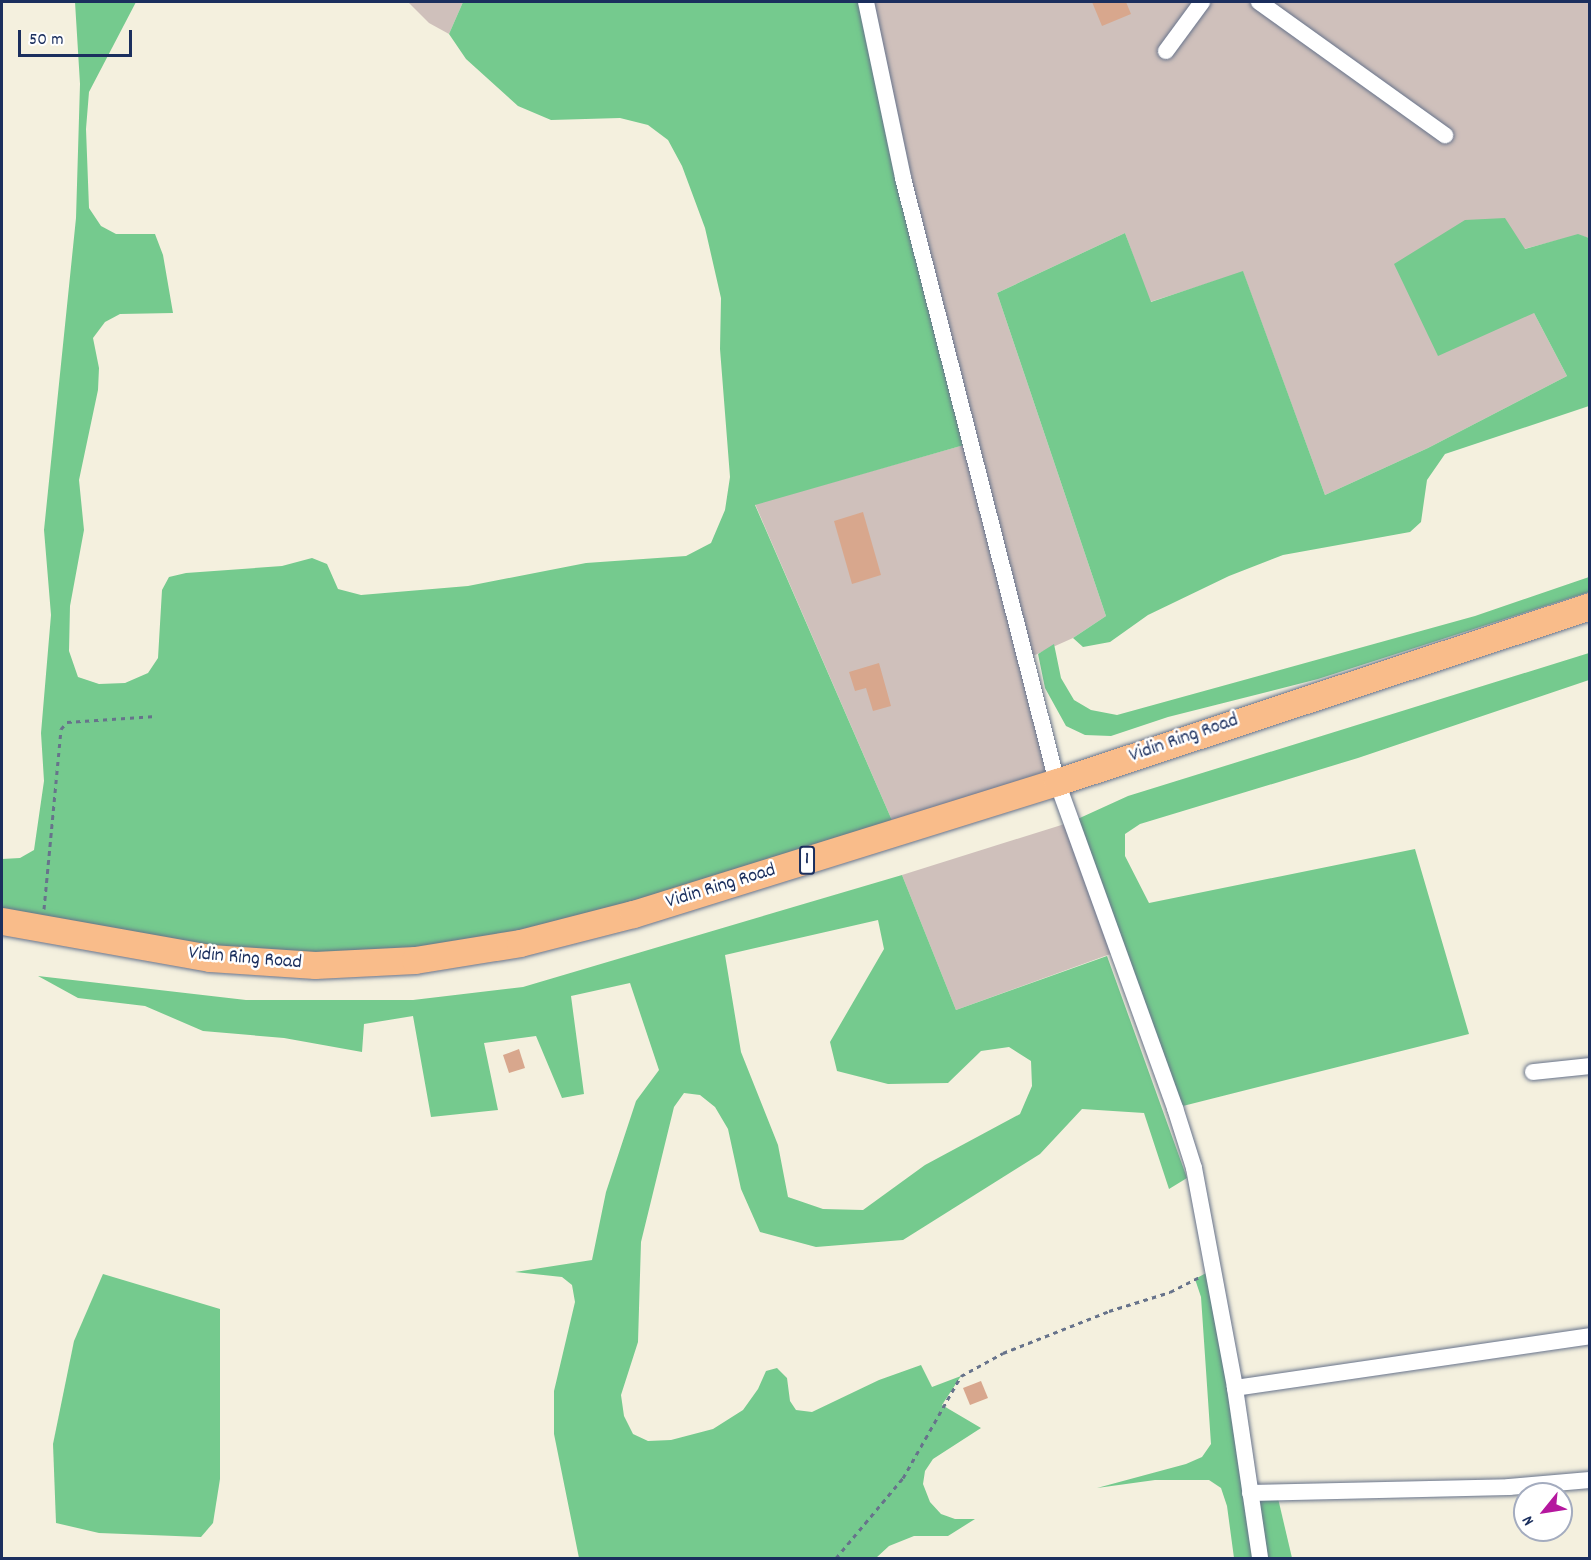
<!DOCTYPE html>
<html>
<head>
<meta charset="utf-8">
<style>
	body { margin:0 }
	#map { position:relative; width:1591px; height:1560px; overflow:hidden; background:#f4f0de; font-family:Dekko,sans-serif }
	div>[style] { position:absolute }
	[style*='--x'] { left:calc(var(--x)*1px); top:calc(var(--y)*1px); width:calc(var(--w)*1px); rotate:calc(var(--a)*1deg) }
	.industrial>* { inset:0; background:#cfc0bb }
	.green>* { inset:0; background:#75ca8e }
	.building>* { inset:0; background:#d8a78d }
	.path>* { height:3px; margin-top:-1.5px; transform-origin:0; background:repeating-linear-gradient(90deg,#67738b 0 4.5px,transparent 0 9px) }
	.roads { filter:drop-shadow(0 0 2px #67738b) drop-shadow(0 0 2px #67738b) }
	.street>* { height:16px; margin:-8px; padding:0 8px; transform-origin:8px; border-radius:8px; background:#fff }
	.primary>* { height:27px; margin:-13.5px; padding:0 13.5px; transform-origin:13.5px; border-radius:13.5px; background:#f9bc8a }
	span { translate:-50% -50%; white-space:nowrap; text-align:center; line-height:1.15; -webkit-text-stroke:5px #fff; paint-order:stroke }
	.shield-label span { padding:2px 4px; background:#fff; border:2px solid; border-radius:4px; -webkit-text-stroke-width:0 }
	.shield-label { font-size:18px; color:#1b2f5e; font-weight:700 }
	.street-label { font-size:20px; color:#1b2f5e }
	.frame { position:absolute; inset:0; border:3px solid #1b2f5e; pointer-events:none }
	.north { position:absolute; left:1513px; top:1482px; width:60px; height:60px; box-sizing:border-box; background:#fff; border:2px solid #a4acbf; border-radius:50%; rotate:240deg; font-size:16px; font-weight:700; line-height:24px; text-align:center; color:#1b2f5e }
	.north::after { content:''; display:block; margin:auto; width:21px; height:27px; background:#b5179e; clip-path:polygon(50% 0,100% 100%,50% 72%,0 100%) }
	.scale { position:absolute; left:18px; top:30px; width:114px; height:27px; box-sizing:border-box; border:3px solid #1b2f5e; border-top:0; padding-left:8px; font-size:18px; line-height:21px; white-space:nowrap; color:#1b2f5e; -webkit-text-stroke:4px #fff; paint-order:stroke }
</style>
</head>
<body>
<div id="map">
	<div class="industrial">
		<div style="clip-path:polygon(408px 2px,463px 2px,449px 34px,429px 23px)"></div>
		<div style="clip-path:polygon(866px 2px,1589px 2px,1589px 238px,1578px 235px,1524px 249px,1534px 313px,1567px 376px,1428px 448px,1325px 495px,1243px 272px,1150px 302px,1125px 233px,997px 293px,1106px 616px,1073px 638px,1026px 659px,1057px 782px,897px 832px,755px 504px,971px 443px)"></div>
		<div style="clip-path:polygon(1071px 822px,1116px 952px,956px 1010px,902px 875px)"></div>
	</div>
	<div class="green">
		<div style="clip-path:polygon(75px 2px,136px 2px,89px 92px,86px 129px,89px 208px,101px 226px,116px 234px,155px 234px,163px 255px,173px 313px,120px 314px,105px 322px,93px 338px,99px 368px,98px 390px,79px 480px,84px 530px,70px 606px,69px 651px,78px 677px,99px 684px,125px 683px,148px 673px,158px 658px,162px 590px,169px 577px,186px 573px,282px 566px,312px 558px,327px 564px,338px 589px,361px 595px,468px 586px,586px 563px,686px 556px,711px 543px,725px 510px,730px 477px,720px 349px,721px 298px,705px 228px,682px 166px,668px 140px,648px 125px,620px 118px,551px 120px,518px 106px,466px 59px,449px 34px,463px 2px,866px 2px,971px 443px,755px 505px,897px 832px,633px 914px,315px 965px,2px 921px,2px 859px,20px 858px,34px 850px,44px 781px,41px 733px,51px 615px,44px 530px,76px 218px,80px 84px)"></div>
		<div style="clip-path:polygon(1505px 218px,1525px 249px,1578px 234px,1589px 238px,1589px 406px,1445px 454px,1427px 480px,1421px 522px,1410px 532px,1283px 555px,1229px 576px,1148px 615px,1110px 642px,1083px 647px,1073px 638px,1106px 616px,997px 293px,1125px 233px,1151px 302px,1243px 271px,1325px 495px,1428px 448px,1567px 376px,1534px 313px,1438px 356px,1394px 264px,1465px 220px)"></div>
		<div style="clip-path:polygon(1589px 577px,1589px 592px,1318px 679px,1168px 717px,1111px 736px,1085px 735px,1066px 726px,1045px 688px,1038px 654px,1054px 644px,1061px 678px,1074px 700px,1091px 710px,1117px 715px,1475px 616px)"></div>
		<div style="clip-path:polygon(1589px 653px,1589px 680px,1358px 758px,1140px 824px,1125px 834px,1125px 856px,1149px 903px,1415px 849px,1469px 1034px,1175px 1108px,1071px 822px,1128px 796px)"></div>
		<div style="clip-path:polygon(evenodd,902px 875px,956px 1010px,1107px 956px,1187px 1178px,1169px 1189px,1144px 1113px,1082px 1109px,1040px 1154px,903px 1240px,816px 1247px,760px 1232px,741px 1189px,728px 1129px,715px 1107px,700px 1095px,684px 1093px,674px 1107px,641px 1242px,638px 1342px,621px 1395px,624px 1416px,633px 1434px,648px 1441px,671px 1440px,713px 1429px,743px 1410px,758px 1389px,766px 1371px,777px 1368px,787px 1378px,790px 1401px,796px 1410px,812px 1412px,879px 1380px,921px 1365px,932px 1387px,961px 1376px,942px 1405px,981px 1428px,933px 1459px,925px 1471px,923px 1484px,930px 1502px,941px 1514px,955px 1519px,975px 1519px,948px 1536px,914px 1536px,889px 1546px,876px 1558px,579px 1558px,554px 1434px,554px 1391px,575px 1302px,572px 1285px,562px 1277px,515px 1272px,592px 1260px,606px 1192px,636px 1101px,659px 1070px,630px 983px,571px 996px,584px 1094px,562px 1098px,536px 1036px,484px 1043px,498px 1110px,431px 1117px,413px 1016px,364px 1024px,362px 1052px,284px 1038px,203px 1031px,145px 1006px,78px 998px,38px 976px,246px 1000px,413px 1000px,523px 987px,902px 875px,878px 920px,884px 949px,830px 1042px,837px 1071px,888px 1084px,948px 1083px,981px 1051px,1009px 1047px,1031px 1061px,1032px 1086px,1020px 1114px,925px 1165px,863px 1210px,823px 1209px,788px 1197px,778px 1145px,741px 1052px,725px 955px,878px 920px)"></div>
		<div style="clip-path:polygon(1208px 1272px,1227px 1386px,1254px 1558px,1234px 1558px,1227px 1506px,1221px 1488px,1209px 1480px,1155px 1480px,1097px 1488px,1186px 1464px,1202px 1457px,1211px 1444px,1201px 1297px,1195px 1279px)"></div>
		<div style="clip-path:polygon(103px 1274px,220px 1309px,220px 1479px,213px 1523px,201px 1537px,99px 1533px,56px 1523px,53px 1444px,74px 1341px)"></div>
		<div style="clip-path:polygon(1258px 1493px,1277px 1494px,1292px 1558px,1268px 1558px)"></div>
	</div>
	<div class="building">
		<div style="clip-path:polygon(1092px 2px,1126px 2px,1131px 14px,1102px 26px)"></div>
		<div style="clip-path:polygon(863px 512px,881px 575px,852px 584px,834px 521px)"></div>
		<div style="clip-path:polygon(879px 663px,891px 706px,873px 711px,866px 688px,855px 691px,849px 672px)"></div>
		<div style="clip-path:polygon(519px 1049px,525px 1068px,509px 1073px,503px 1055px)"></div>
		<div style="clip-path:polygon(981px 1381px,988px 1398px,970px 1405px,963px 1388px)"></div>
	</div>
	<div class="path">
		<div style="--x:44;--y:909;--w:181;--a:-84.6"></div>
		<div style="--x:61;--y:729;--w:9;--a:-49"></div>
		<div style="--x:67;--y:722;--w:89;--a:-3.9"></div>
		<div style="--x:836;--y:1558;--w:104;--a:-50.1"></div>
		<div style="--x:903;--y:1478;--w:117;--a:-60.4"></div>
		<div style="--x:961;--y:1376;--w:48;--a:-28.7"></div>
		<div style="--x:1003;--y:1353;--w:114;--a:-21.6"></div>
		<div style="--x:1109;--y:1311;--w:64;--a:-17.3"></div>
		<div style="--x:1170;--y:1292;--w:33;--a:-27"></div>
	</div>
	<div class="roads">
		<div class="street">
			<div style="--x:866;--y:2;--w:180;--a:78.1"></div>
			<div style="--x:903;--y:178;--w:623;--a:75.7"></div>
			<div style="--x:1057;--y:782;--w:347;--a:70.1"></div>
			<div style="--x:1175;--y:1108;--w:63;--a:72.4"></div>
			<div style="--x:1194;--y:1168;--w:224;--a:79.4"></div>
			<div style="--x:1235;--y:1388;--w:172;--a:81.6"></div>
			<div style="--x:1259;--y:2;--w:229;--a:35.6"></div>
			<div style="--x:1166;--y:51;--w:61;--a:-53.7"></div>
			<div style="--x:1533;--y:1072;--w:57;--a:-6"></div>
			<div style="--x:1235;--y:1388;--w:359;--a:-8.3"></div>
			<div style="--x:1250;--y:1493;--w:259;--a:-1.3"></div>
			<div style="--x:1509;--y:1487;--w:81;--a:-4.9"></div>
		</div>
		<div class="primary">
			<div style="--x:2;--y:921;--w:211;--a:10.1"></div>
			<div style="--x:210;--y:958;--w:105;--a:3.8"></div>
			<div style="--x:315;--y:965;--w:100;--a:-2.9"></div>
			<div style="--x:415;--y:960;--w:106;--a:-9.2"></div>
			<div style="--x:520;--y:943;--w:117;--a:-14.4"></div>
			<div style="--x:633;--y:914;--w:444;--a:-17.3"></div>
			<div style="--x:1057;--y:782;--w:561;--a:-18.27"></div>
		</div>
	</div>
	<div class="shield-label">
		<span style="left:807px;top:860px">1</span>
	</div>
	<div class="street-label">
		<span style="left:1184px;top:739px;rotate:-19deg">Vidin Ring Road</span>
		<span style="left:721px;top:887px;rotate:-17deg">Vidin Ring Road</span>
		<span style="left:245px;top:959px;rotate:5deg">Vidin Ring Road</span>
	</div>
	<div class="frame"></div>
	<div class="north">N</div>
	<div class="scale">50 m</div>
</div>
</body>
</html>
